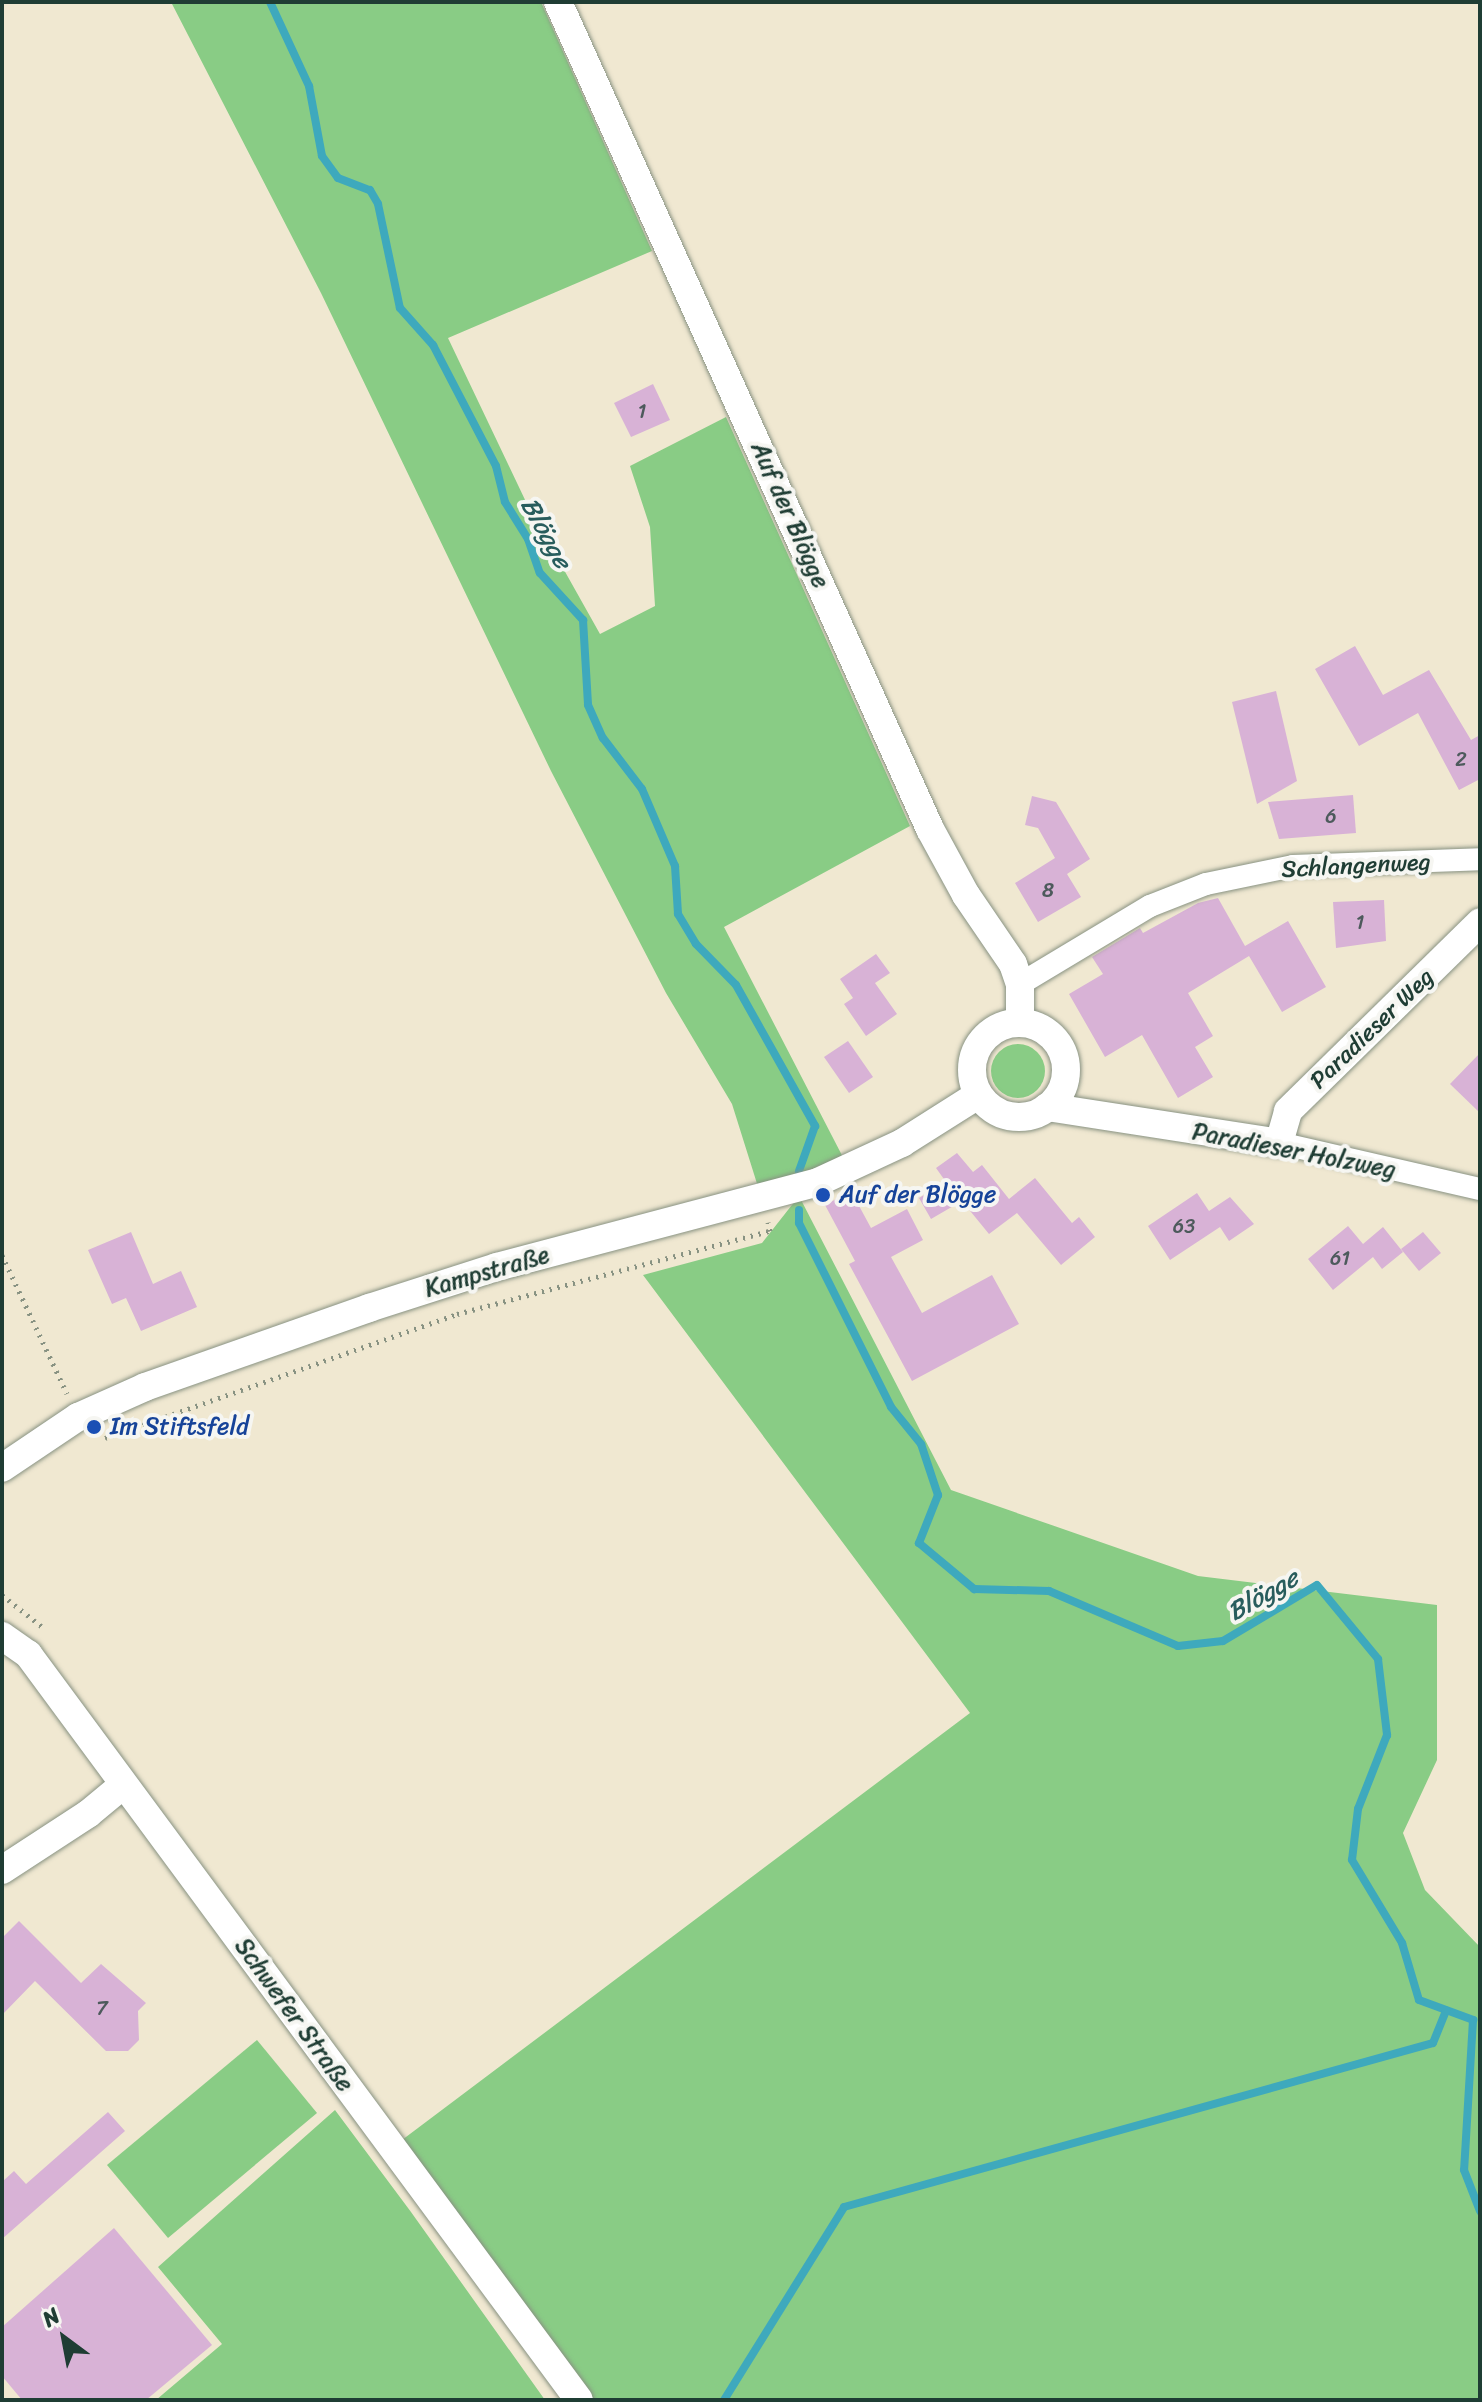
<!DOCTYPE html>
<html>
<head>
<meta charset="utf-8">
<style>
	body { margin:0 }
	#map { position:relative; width:1482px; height:2402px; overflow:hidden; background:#f0e8d1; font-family:Sriracha,sans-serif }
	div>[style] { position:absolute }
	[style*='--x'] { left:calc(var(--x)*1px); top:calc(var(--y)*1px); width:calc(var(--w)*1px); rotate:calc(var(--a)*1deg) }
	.green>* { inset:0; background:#89cc85 }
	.round { border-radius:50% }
	.stream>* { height:8px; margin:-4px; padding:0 4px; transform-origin:4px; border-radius:4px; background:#3ea9bd }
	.building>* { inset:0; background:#d8b2d6 }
	.path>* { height:5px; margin-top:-2.5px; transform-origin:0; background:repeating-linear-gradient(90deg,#889282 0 2px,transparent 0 8px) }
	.roads { filter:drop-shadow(0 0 2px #889282) drop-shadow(0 0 2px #889282) }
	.minor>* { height:22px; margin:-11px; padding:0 11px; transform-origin:11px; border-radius:11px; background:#fff }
	.tertiary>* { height:28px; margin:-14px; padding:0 14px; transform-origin:14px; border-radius:14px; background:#fff }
	.tertiary>.ring { margin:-14px; padding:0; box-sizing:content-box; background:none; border:28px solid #fff; border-radius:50% }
	.dots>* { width:22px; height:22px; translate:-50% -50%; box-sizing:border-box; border:4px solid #f6f6f2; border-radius:50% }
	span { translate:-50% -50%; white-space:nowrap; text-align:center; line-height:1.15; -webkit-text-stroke:8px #f6f6f2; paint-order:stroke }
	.number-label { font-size:20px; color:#4d5a5c }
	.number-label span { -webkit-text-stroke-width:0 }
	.street-label { font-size:24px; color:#1f3d34 }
	.transit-label { font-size:24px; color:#164399 }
	.left { translate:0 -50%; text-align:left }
	.water-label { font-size:26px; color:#285d5d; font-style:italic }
	.frame { position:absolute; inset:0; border:4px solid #1f3d34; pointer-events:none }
	.north { position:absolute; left:24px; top:2298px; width:80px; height:80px; -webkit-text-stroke:6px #f6f6f2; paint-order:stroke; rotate:328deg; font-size:22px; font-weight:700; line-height:32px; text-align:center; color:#1f3d34 }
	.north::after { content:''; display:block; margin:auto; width:28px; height:36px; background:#1f3d34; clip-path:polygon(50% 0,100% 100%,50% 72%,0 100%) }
</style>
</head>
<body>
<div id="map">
	<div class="green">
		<div style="clip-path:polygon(171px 2px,541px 2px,652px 251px,448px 338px,527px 504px,600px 634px,655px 606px,650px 527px,630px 466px,726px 417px,910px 826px,724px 927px,847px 1165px,759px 1190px,732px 1104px,666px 993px,551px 771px,321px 293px)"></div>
		<div class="round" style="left:991px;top:1044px;width:54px;height:54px"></div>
		<div style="clip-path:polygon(799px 1196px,951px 1490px,1198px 1576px,1437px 1605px,1437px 1760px,1403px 1833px,1425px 1890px,1480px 1947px,1480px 2400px,593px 2400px,398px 2143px,970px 1713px,643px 1275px,762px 1243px)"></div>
		<div style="clip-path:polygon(257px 2040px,317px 2113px,168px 2238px,107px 2165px)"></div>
		<div style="clip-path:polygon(335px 2110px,411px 2212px,545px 2400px,156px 2400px,222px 2344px,158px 2267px)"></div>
	</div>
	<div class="stream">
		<div style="--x:270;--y:2;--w:93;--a:65.1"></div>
		<div style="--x:309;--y:86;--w:71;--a:79.5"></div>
		<div style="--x:322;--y:156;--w:27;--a:54"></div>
		<div style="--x:338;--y:178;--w:34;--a:21"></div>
		<div style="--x:370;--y:190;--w:16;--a:60"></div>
		<div style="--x:378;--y:204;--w:106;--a:78.1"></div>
		<div style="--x:400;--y:308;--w:50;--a:48.3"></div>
		<div style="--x:433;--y:345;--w:136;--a:62.5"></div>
		<div style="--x:496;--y:466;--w:37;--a:76"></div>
		<div style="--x:505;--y:502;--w:44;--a:58.1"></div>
		<div style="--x:528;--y:539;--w:36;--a:71"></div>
		<div style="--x:540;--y:573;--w:64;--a:47.5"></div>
		<div style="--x:583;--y:620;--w:85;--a:86.6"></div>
		<div style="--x:588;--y:705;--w:36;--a:66"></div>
		<div style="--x:603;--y:738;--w:64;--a:52.6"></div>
		<div style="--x:642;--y:789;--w:84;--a:66.8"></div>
		<div style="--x:675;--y:866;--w:48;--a:86.4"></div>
		<div style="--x:678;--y:914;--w:35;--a:59"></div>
		<div style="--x:696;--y:944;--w:57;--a:45.7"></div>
		<div style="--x:736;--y:985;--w:162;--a:60.7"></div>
		<div style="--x:815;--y:1126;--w:48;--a:109.6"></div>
		<div style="--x:799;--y:1210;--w:13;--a:90"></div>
		<div style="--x:799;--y:1223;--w:206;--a:63.4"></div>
		<div style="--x:891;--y:1407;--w:48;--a:51"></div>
		<div style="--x:921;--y:1444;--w:54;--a:71.6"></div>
		<div style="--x:938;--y:1495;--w:52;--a:111.6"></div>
		<div style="--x:919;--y:1543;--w:72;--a:39.9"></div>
		<div style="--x:974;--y:1589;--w:75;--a:1.5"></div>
		<div style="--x:1049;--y:1591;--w:140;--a:23.1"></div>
		<div style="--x:1178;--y:1646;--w:45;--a:-6.3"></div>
		<div style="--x:1223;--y:1641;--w:109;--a:-30.8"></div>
		<div style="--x:1317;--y:1585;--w:96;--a:50.5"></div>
		<div style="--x:1378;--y:1659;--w:77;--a:83.2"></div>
		<div style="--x:1387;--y:1735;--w:79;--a:111.4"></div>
		<div style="--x:1358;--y:1809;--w:51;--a:96.7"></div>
		<div style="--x:1352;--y:1860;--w:97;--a:58.9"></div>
		<div style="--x:1402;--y:1943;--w:59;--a:73.4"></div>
		<div style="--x:1419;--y:2000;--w:58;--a:20.3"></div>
		<div style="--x:1473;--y:2020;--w:150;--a:93.4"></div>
		<div style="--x:1464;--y:2170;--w:44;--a:68.7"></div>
		<div style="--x:724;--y:2400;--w:227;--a:-58.1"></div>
		<div style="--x:844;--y:2207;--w:611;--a:-15.56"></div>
		<div style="--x:1433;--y:2043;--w:35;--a:-68"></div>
	</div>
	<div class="building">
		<div style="clip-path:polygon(653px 384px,670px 420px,631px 437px,614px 403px)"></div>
		<div style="clip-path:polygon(1355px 646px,1383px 695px,1429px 670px,1471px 740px,1480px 735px,1480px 779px,1459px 790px,1418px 713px,1359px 746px,1315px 669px)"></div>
		<div style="clip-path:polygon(1276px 691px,1297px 781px,1257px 804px,1232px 702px)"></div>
		<div style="clip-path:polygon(1353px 795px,1356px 833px,1279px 839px,1268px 802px)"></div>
		<div style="clip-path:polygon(1032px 796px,1056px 802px,1090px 859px,1067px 874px,1081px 897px,1038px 922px,1015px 883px,1055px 858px,1038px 828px,1025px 825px)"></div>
		<div style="clip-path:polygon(1218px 898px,1245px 946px,1288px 921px,1326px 987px,1282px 1012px,1249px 956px,1188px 993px,1213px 1036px,1195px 1047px,1213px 1077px,1178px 1098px,1142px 1035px,1105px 1057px,1069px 994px,1103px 974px,1092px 957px,1140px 928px,1143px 933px,1198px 903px)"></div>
		<div style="clip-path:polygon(1384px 900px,1386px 941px,1336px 948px,1333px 902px)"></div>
		<div style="clip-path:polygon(876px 954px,890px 973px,875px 983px,897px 1014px,866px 1036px,844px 1004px,853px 998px,840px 979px)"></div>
		<div style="clip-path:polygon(848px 1041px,873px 1077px,849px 1093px,824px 1057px)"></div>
		<div style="clip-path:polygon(1480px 1053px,1480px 1113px,1450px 1084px)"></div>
		<div style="clip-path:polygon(957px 1153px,973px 1172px,982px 1165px,1009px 1199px,1035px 1178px,1072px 1223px,1079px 1217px,1095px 1237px,1061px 1265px,1017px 1213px,989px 1234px,962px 1201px,931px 1219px,919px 1198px,946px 1182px,936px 1168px)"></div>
		<div style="clip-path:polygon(851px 1191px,871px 1228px,907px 1209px,923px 1240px,891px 1257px,922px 1313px,992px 1275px,1019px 1324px,912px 1381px,849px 1264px,855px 1261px,825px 1205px)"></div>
		<div style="clip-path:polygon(1197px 1193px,1209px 1211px,1230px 1197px,1254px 1224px,1229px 1241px,1220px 1227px,1170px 1260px,1148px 1226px)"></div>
		<div style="clip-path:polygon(1348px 1226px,1363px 1244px,1383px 1227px,1403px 1252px,1382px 1269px,1373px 1257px,1333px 1290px,1308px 1259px)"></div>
		<div style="clip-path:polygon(131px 1232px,153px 1284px,181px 1271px,197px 1307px,141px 1331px,126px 1298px,112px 1304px,88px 1250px)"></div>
		<div style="clip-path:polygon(1423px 1232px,1441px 1253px,1419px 1271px,1401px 1249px)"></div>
		<div style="clip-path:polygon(19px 1921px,81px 1983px,101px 1964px,146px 2003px,138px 2011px,139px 2040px,128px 2051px,106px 2051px,35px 1981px,2px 2015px,2px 1938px)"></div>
		<div style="clip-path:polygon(108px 2112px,125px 2131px,2px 2239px,2px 2182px,14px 2171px,26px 2184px)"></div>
		<div style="clip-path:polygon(114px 2228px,212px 2345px,146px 2400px,22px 2400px,2px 2376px,2px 2327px)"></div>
	</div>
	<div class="path">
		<div style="--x:2;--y:1255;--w:153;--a:64.9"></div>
		<div style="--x:105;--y:1438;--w:373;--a:-19.4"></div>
		<div style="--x:457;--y:1314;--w:324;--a:-14.9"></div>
		<div style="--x:770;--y:1231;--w:9;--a:-103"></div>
		<div style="--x:2;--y:1595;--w:55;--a:38.3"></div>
	</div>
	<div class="roads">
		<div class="minor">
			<div style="--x:1020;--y:984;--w:152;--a:-31"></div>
			<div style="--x:1150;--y:906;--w:60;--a:-21.4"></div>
			<div style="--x:1206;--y:884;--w:89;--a:-11.7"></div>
			<div style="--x:1293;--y:866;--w:187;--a:-2.1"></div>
			<div style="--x:1279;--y:1143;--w:206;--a:12.9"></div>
		</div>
		<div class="tertiary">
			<div style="--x:558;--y:2;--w:907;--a:65.78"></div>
			<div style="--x:930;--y:829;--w:75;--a:61.4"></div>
			<div style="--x:966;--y:895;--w:83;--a:55.7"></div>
			<div style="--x:1013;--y:964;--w:21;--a:71"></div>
			<div style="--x:1020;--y:984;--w:39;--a:90"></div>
			<div class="ring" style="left:972px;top:1023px;width:66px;height:66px"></div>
			<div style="--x:1047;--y:1107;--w:235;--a:8.8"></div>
			<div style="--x:1279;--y:1143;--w:33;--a:-74"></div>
			<div style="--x:1288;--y:1111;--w:269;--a:-44.5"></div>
			<div style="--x:2;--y:1468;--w:92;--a:-33.9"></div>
			<div style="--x:78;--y:1417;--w:73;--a:-24.1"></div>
			<div style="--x:145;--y:1387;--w:238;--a:-19.4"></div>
			<div style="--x:369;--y:1308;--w:134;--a:-17.8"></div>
			<div style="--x:497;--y:1267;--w:332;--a:-14.8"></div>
			<div style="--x:818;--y:1182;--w:93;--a:-24.9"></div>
			<div style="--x:902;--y:1143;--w:90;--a:-32.3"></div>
			<div style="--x:2;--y:1636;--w:32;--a:35"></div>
			<div style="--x:28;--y:1654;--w:927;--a:53.55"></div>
			<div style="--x:2;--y:1870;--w:103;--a:-33.1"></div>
			<div style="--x:88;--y:1814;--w:45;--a:-39.6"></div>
		</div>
	</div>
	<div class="dots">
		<div style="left:823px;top:1195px;background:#1a4fb4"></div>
		<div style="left:94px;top:1427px;background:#1a4fb4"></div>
	</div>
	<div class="number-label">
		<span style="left:642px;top:411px">1</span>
		<span style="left:1461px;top:759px">2</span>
		<span style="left:1331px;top:816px">6</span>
		<span style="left:1048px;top:890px">8</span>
		<span style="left:1360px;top:922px">1</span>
		<span style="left:1184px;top:1226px">63</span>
		<span style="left:1340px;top:1258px">61</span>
		<span style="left:102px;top:2008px">7</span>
	</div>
	<div class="street-label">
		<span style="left:790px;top:515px;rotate:66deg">Auf der Blögge</span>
		<span style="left:1356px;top:866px;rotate:-3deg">Schlangenweg</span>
		<span style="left:1372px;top:1029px;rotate:-44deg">Paradieser Weg</span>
		<span style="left:1294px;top:1151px;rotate:11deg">Paradieser Holzweg</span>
		<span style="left:487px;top:1272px;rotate:-16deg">Kampstraße</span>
		<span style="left:294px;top:2015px;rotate:54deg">Schwefer Straße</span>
	</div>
	<div class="transit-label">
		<span class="left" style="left:839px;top:1195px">Auf der Blögge</span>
		<span class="left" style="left:110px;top:1427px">Im Stiftsfeld</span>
	</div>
	<div class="water-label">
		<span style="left:546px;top:533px;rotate:61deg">Blögge</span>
		<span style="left:1263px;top:1595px;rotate:-30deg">Blögge</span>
	</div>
	<div class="frame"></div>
	<div class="north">N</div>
</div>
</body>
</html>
